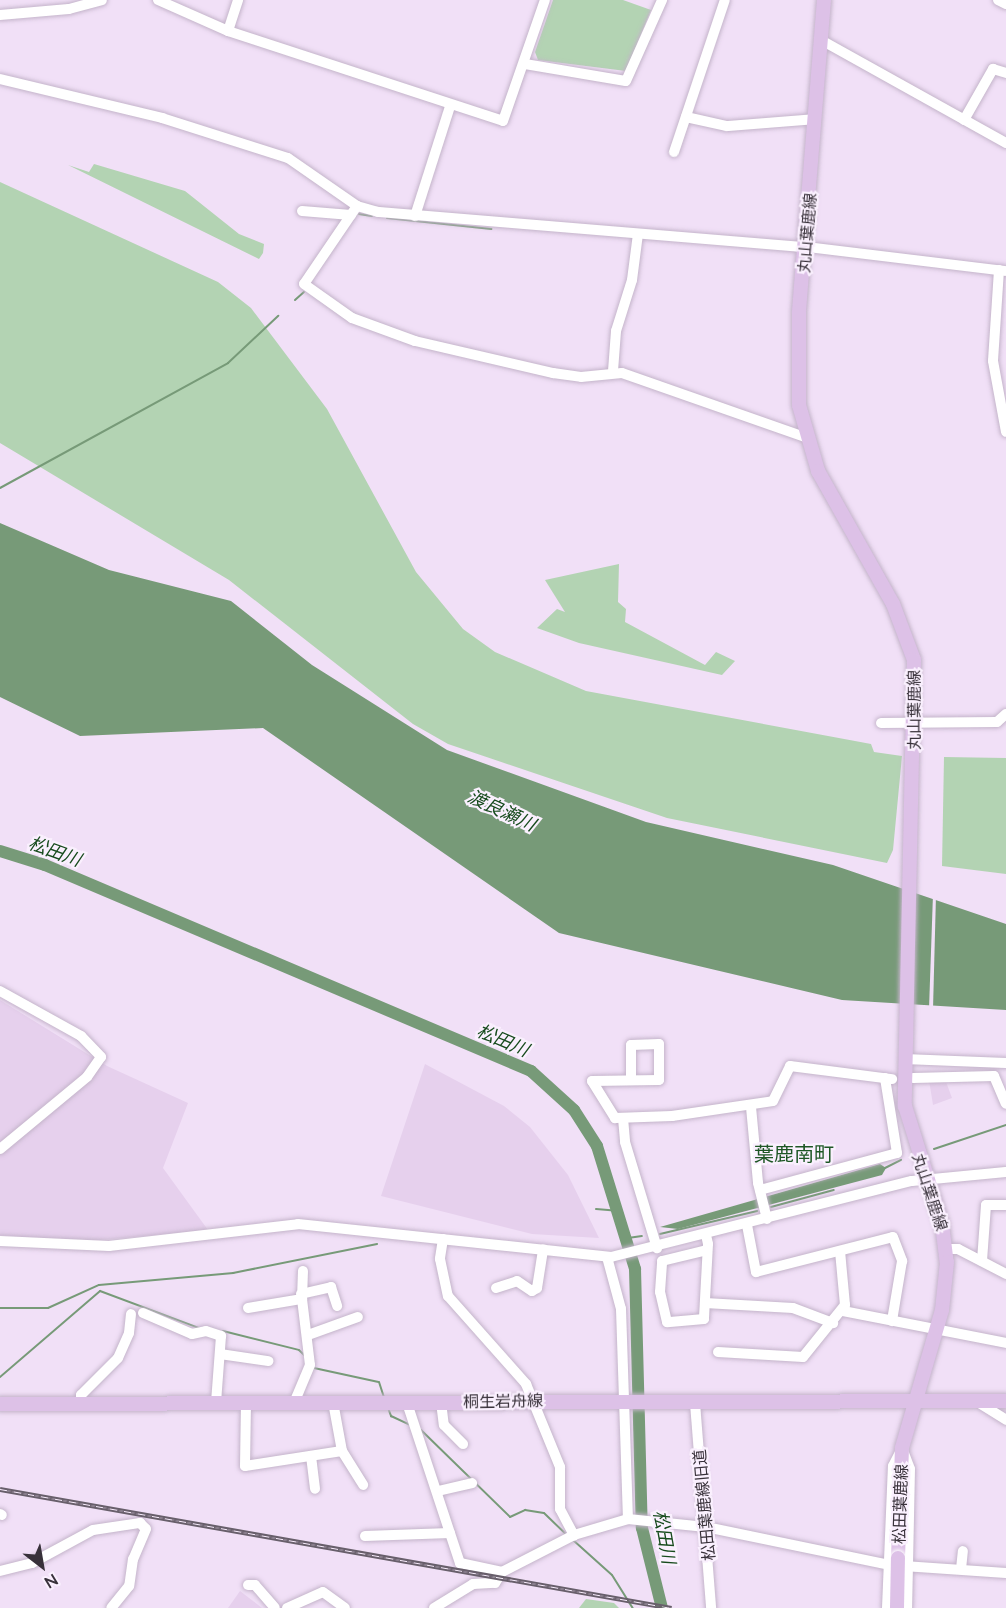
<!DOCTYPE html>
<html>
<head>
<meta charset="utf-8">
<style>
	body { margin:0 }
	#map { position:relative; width:1006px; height:1608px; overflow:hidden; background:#f1e0f7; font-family:Lato,"Noto Sans JP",sans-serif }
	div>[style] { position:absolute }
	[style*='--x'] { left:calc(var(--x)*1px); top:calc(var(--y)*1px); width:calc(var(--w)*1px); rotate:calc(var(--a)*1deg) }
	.built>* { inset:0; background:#e6d0ed }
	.green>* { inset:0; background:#b3d3b3 }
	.water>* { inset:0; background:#779a78 }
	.pier>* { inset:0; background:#f1e0f7 }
	.stream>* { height:2px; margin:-1px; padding:0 1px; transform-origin:1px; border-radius:1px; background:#779a78 }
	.river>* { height:12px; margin:-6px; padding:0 6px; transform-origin:6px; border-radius:6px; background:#779a78 }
	.roads { filter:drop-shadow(0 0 2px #c4b4ca) drop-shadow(0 0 2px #c4b4ca) }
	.minor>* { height:10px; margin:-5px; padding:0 5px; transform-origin:5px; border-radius:5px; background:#fff }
	.major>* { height:14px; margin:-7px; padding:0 7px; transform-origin:7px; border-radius:7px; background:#ddc1e7 }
	.rail>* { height:4.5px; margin-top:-2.25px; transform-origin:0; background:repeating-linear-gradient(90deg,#faf0fe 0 7px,#685f6b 0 14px); box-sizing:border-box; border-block:2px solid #685f6b }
	.bridges { filter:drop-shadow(0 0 2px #fff) drop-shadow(0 0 2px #fff) }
	.major-bridge>* { height:14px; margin:-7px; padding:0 7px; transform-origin:7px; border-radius:7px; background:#ddc1e7 }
	span { translate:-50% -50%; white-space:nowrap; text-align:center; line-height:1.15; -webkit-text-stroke:4.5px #faf0fe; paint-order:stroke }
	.street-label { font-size:16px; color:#38313a }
	.water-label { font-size:18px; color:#174b1d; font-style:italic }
	.quarter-label { font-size:20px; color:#1e5725 }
	.north { position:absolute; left:12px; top:1536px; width:60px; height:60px; -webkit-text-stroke:4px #faf0fe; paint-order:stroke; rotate:149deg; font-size:16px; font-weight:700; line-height:24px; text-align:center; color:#38313a }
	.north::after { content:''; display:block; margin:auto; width:21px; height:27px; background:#38313a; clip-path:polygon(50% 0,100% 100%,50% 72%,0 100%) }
</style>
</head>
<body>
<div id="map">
	<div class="built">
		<div style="clip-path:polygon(0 1000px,107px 1066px,188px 1103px,163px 1168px,208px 1230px,79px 1242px,0 1235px)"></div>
		<div style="clip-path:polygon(425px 1064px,504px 1106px,530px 1127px,568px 1175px,599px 1238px,532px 1234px,381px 1196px)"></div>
		<div style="clip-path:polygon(945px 1079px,952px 1098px,933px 1105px,929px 1080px)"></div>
		<div style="clip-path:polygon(240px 1591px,262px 1608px,228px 1608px)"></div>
	</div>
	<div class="green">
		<div style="clip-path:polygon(553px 0,623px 0,651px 10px,626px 71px,538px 60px,535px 52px)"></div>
		<div style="clip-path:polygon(94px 164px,185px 191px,239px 234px,264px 244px,263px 253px,259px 259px,68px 165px,89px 172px)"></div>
		<div style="clip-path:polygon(0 182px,218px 282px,251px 308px,327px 409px,416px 572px,463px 629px,495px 652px,586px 691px,855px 741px,871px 744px,874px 752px,902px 756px,893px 850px,887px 863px,667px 818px,448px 744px,413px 724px,229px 580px,0 443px)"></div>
		<div style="clip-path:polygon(619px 564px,618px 602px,626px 609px,625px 622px,705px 665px,716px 652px,735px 661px,722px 675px,579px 643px,537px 628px,557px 609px,565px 612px,545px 580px)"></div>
		<div style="clip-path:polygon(944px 757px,1006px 758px,1006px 874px,942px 866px)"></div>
		<div style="clip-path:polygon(586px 1599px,614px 1603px,619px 1608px,579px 1608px)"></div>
	</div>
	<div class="water">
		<div style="clip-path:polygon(0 523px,109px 570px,231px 601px,312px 665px,447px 750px,646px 822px,833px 865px,1006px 924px,1006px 1010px,842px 1000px,559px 933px,263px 728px,80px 736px,0 697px)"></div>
		<div style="clip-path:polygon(880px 1164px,886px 1168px,882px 1175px,678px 1229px,660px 1227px)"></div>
	</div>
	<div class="pier">
		<div style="clip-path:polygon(933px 894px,936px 895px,933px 1009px,929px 1009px)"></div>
	</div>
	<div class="stream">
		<div style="--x:359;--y:214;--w:13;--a:9"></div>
		<div style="--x:387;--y:218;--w:105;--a:6"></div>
		<div style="--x:295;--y:300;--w:12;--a:-42"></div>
		<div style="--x:0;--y:488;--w:260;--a:-28.7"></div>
		<div style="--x:228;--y:363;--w:69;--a:-43.2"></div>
		<div style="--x:934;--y:1149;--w:76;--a:-18.4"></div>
		<div style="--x:885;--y:1168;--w:18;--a:-27"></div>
		<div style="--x:771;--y:1207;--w:65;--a:-15.1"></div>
		<div style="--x:596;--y:1209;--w:21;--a:5"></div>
		<div style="--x:660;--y:1234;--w:100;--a:-13.3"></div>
		<div style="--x:628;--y:1238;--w:14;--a:-8"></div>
		<div style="--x:0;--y:1308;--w:48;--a:0"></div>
		<div style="--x:48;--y:1308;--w:56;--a:-24.3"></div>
		<div style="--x:99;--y:1285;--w:135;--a:-5.1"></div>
		<div style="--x:233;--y:1273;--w:147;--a:-11.4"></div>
		<div style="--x:223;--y:1331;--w:78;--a:14"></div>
		<div style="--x:299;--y:1350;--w:8;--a:45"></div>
		<div style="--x:314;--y:1368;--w:66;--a:12.2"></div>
		<div style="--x:379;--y:1382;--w:16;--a:72"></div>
		<div style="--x:0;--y:1377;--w:132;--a:-40.7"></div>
		<div style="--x:100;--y:1291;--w:106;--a:20.5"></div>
		<div style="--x:388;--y:1408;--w:9;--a:69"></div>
		<div style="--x:391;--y:1416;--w:21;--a:25"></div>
		<div style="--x:421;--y:1430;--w:124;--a:44.3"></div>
		<div style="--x:510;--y:1517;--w:17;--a:-25"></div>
		<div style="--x:525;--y:1510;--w:19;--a:9"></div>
		<div style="--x:544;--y:1513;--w:30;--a:44"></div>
		<div style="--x:573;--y:1540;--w:52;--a:41.9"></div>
		<div style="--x:612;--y:1575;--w:39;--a:58"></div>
	</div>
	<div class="river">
		<div style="--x:0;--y:851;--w:47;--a:17.3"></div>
		<div style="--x:45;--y:865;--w:528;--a:22.97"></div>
		<div style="--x:531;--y:1071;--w:58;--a:42.2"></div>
		<div style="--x:574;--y:1110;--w:43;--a:57.4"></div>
		<div style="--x:597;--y:1146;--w:129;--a:72.8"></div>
		<div style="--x:635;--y:1269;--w:259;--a:88.5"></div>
		<div style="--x:642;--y:1528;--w:82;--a:76"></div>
	</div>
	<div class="roads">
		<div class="minor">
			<div style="--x:158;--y:0;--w:77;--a:23.9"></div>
			<div style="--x:228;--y:31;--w:289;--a:18.1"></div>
			<div style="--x:503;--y:121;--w:128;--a:-70.9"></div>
			<div style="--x:998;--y:0;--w:9;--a:27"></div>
			<div style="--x:0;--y:15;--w:69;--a:-5"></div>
			<div style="--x:69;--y:9;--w:34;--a:-15"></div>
			<div style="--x:228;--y:31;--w:33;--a:-72"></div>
			<div style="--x:821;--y:40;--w:212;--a:29.1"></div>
			<div style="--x:525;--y:64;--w:102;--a:9.6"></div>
			<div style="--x:626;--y:81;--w:89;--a:-66"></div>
			<div style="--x:0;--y:79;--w:167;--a:13.5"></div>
			<div style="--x:162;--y:118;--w:132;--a:17.6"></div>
			<div style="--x:288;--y:158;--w:84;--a:34.8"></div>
			<div style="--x:357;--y:206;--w:22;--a:16"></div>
			<div style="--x:378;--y:212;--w:430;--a:4.7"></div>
			<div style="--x:807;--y:247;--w:200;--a:6.9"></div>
			<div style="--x:686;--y:117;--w:42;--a:12.4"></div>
			<div style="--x:727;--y:126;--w:88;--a:-4.5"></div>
			<div style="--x:964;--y:120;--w:59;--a:-60.4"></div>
			<div style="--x:993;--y:69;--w:14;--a:17"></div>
			<div style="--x:674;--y:152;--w:160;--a:-71.5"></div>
			<div style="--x:357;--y:206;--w:94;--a:124.2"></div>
			<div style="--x:304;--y:284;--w:59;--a:35.3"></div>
			<div style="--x:352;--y:318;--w:67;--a:20.1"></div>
			<div style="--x:415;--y:341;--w:142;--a:13.1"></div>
			<div style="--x:553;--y:373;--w:28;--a:8"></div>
			<div style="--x:581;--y:377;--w:41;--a:-5.6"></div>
			<div style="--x:622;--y:373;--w:194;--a:19.3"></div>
			<div style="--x:302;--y:211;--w:49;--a:4.7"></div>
			<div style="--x:415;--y:216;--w:115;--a:-72.3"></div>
			<div style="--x:999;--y:270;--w:91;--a:93.8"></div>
			<div style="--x:993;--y:361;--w:72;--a:79.6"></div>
			<div style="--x:613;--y:371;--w:40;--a:-85.7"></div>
			<div style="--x:616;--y:331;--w:53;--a:-72.6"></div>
			<div style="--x:632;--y:280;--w:46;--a:-82.6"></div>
			<div style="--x:881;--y:723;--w:116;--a:-0.5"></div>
			<div style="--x:997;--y:722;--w:12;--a:-42"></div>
			<div style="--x:0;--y:991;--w:93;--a:29.1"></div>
			<div style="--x:81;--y:1036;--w:29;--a:46"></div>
			<div style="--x:101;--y:1057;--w:24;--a:125"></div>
			<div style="--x:87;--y:1077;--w:113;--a:140.4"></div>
			<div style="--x:904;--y:1059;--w:102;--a:2.2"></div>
			<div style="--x:913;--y:1078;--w:81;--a:-1.4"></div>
			<div style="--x:994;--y:1076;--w:30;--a:67"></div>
			<div style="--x:631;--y:1080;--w:35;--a:-90"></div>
			<div style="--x:631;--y:1045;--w:28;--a:-2"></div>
			<div style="--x:659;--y:1044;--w:36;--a:90"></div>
			<div style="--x:659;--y:1080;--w:67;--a:179.1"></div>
			<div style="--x:592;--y:1081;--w:44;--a:58.1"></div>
			<div style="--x:615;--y:1118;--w:57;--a:-2"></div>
			<div style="--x:672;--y:1116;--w:102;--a:-8.4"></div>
			<div style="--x:773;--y:1101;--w:39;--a:-64"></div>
			<div style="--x:790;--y:1066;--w:103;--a:7.3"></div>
			<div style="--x:751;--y:1107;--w:76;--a:84.7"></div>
			<div style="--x:758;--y:1183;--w:37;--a:76"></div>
			<div style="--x:623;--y:1118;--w:24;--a:85"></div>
			<div style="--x:625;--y:1142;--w:111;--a:73.2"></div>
			<div style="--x:760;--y:1190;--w:142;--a:-15.1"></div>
			<div style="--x:897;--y:1153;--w:76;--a:-99.1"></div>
			<div style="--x:747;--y:1225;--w:48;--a:79.2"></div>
			<div style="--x:756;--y:1272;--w:141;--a:-14.3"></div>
			<div style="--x:893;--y:1237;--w:26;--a:69"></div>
			<div style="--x:902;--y:1261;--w:61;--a:99.5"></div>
			<div style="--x:706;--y:1235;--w:9;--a:77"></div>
			<div style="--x:708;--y:1244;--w:75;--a:93.1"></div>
			<div style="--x:704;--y:1319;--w:37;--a:175"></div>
			<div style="--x:667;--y:1322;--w:31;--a:-103"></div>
			<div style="--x:660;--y:1292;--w:31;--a:-86"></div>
			<div style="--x:662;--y:1261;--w:46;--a:-13.7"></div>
			<div style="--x:443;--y:1239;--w:20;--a:99"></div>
			<div style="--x:440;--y:1259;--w:38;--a:78"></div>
			<div style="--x:448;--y:1296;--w:118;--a:48.4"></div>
			<div style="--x:526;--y:1384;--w:90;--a:67.7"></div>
			<div style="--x:560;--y:1467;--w:42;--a:90"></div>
			<div style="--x:560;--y:1509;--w:30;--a:62"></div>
			<div style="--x:0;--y:1241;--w:109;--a:2.6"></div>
			<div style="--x:109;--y:1246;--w:190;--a:-6.6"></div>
			<div style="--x:298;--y:1224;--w:315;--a:6"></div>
			<div style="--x:611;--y:1257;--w:310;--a:-14.2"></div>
			<div style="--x:912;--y:1181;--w:94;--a:-5.5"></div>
			<div style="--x:946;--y:1249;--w:12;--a:0"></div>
			<div style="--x:958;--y:1249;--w:54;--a:27.5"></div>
			<div style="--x:607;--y:1257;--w:54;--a:74.9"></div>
			<div style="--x:621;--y:1309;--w:210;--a:88.1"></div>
			<div style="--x:982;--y:1261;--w:56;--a:-85.9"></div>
			<div style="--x:986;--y:1205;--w:20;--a:0"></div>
			<div style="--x:496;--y:1288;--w:22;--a:-18"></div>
			<div style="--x:517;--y:1281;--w:18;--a:34"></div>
			<div style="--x:532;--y:1291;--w:6;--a:-31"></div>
			<div style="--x:537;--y:1288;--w:39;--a:-81"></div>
			<div style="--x:301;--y:1294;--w:31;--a:-13"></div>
			<div style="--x:331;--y:1287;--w:20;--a:72"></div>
			<div style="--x:302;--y:1299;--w:28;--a:-88"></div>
			<div style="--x:705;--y:1303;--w:88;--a:3.3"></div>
			<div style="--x:793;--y:1308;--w:43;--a:20.6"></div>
			<div style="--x:248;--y:1308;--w:55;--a:-9.5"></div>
			<div style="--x:302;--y:1299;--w:66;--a:83.1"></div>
			<div style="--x:310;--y:1365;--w:41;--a:112.8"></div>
			<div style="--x:843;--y:1311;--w:166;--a:11.1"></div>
			<div style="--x:143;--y:1313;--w:53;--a:23.2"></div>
			<div style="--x:192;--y:1334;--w:14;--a:-12"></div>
			<div style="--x:206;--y:1331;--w:16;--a:18"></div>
			<div style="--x:221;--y:1336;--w:67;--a:94.3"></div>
			<div style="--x:308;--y:1335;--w:53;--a:-19.8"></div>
			<div style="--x:718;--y:1352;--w:85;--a:3.4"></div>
			<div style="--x:803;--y:1357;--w:67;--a:-51.1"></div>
			<div style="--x:845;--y:1305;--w:54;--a:-95.3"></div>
			<div style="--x:220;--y:1354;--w:49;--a:8.3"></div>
			<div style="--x:976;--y:1401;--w:36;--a:32"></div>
			<div style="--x:441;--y:1402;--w:23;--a:83"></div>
			<div style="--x:444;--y:1425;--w:27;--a:45"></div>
			<div style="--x:81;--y:1403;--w:8;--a:-90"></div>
			<div style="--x:81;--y:1395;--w:52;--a:-45"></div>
			<div style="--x:118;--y:1358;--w:27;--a:-66"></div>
			<div style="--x:129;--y:1333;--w:19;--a:-84"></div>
			<div style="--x:246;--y:1403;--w:63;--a:90.9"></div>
			<div style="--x:245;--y:1466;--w:98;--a:-8.8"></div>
			<div style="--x:342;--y:1451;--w:50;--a:-100.4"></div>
			<div style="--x:407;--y:1403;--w:169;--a:71.7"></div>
			<div style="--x:460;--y:1563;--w:43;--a:12.1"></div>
			<div style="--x:695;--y:1403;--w:206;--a:85.5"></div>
			<div style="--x:342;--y:1451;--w:40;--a:58"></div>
			<div style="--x:311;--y:1456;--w:33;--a:83"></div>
			<div style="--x:438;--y:1491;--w:35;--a:-13"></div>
			<div style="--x:0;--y:1514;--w:2;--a:27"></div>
			<div style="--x:365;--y:1536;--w:85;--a:-2"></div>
			<div style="--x:961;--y:1569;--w:18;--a:-84"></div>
			<div style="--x:0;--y:1571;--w:33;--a:-14"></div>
			<div style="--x:32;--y:1563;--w:69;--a:-28.4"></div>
			<div style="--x:93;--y:1530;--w:48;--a:-8.5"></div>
			<div style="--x:140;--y:1523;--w:8;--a:45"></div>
			<div style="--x:146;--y:1529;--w:33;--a:113"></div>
			<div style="--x:133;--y:1559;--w:27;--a:98"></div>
			<div style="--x:129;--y:1586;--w:28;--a:129"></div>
			<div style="--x:248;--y:1585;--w:7;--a:0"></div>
			<div style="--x:255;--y:1585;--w:30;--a:49"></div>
			<div style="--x:287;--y:1608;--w:39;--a:-24"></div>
			<div style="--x:323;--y:1592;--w:27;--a:36"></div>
			<div style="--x:434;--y:1608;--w:46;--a:-31.6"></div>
			<div style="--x:473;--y:1584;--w:22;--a:-3"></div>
			<div style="--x:495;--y:1583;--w:13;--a:-58"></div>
			<div style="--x:502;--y:1572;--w:81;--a:-27.2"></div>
			<div style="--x:574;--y:1535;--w:56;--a:-16.5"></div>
			<div style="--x:628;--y:1519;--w:78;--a:5.9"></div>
			<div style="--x:706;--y:1527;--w:187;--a:11.7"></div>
			<div style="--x:889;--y:1565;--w:117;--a:3.9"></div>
			<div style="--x:887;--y:1608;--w:142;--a:-87.6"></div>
			<div style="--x:893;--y:1466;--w:20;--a:-63"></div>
			<div style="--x:902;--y:1448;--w:22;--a:69"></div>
			<div style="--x:910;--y:1469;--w:139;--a:91.2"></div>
		</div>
		<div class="major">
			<div style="--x:824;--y:0;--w:314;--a:94.6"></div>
			<div style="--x:799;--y:313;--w:92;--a:90"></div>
			<div style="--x:799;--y:405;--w:69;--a:73.9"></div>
			<div style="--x:818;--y:471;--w:153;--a:60.6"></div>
			<div style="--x:893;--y:604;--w:60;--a:69.4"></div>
			<div style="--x:914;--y:660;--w:446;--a:91.2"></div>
			<div style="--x:905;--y:1106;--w:124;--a:72.6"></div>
			<div style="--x:942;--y:1224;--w:38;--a:83"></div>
			<div style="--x:947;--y:1262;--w:48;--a:95.9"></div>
			<div style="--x:942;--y:1310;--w:144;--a:106.2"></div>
			<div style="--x:902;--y:1448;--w:110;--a:92.1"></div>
			<div style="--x:0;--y:1404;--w:1006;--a:-0.17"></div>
		</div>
	</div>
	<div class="rail">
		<div style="--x:0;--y:1489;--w:682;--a:10.04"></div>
	</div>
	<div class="bridges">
		<div class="major-bridge">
			<div style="--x:897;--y:1608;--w:50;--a:-88.9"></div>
		</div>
	</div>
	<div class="street-label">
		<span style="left:807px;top:233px;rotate:-85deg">丸山葉鹿線</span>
		<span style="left:914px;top:710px;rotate:-90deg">丸山葉鹿線</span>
		<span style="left:930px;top:1192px;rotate:72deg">丸山葉鹿線</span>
		<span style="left:503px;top:1401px;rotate:-1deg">桐生岩舟線</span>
		<span style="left:900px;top:1504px;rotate:-88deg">松田葉鹿線</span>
		<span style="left:704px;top:1505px;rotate:-95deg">松田葉鹿線旧道</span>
	</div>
	<div class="water-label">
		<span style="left:502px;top:810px;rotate:25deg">渡良瀬川</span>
		<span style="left:55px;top:851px;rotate:20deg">松田川</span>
		<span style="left:503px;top:1040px;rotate:23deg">松田川</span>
		<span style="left:665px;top:1537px;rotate:80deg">松田川</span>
	</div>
	<div class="quarter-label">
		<span style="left:794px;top:1153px">葉鹿南町</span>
	</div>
	<div class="north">N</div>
</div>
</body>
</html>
